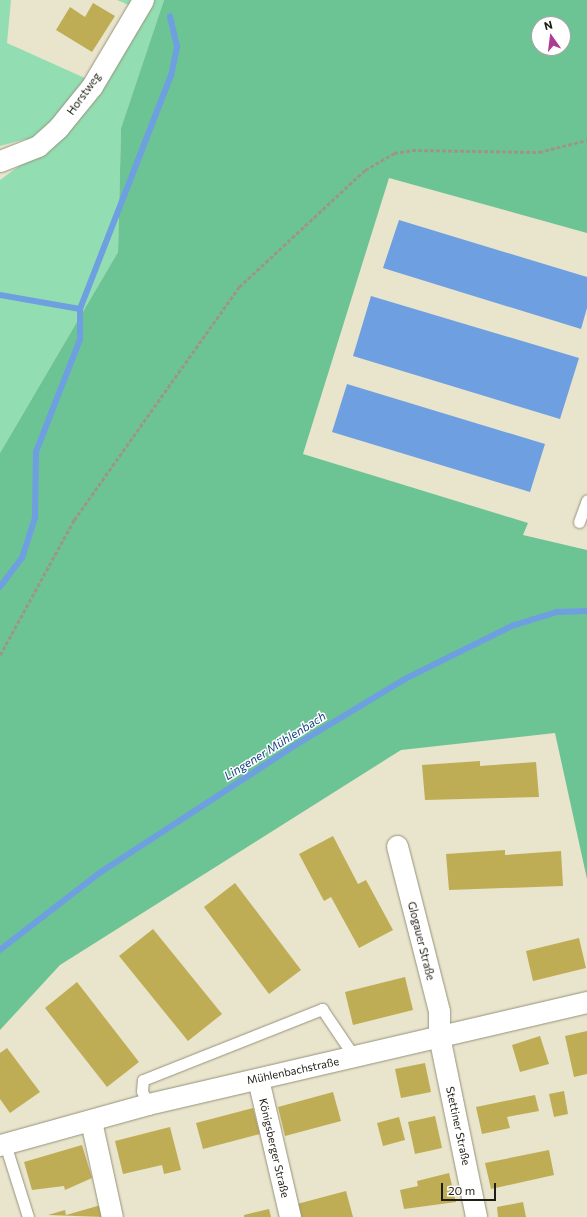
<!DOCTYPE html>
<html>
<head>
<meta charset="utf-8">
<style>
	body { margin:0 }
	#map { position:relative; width:587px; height:1217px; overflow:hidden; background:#e9e4cc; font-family:Commissioner,sans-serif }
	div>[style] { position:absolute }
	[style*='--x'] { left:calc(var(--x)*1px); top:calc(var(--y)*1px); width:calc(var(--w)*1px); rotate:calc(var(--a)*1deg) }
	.green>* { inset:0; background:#92ddb2 }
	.forest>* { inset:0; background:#6cc494 }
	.water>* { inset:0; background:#6e9fe1 }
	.stream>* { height:5.5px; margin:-2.75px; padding:0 2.75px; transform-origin:2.75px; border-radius:2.75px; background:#6e9fe1 }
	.building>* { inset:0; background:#bead54 }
	.path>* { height:2.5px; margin-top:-1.25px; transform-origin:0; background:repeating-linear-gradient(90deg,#9b9785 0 4px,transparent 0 6px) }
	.roads { filter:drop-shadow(0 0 1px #96927b) drop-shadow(0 0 1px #96927b) }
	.lane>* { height:11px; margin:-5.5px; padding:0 5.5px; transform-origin:5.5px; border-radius:5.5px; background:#fff }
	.street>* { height:21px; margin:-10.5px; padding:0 10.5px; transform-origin:10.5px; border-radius:10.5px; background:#fff }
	span { translate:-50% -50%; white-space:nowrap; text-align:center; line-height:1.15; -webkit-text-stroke:3px #fff; paint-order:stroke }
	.street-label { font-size:11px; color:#1f1d14 }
	.water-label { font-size:12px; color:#144480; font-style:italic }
	.north { position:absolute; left:531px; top:16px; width:40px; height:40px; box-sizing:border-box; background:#fff; border:1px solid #a5a5a1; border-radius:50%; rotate:346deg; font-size:11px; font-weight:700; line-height:16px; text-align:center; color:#1f1d14 }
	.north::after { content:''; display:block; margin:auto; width:14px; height:18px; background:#ae3b95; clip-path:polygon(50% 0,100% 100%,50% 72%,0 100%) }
	.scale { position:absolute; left:441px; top:1183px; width:55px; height:18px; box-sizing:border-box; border:2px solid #1f1d14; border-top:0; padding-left:5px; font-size:12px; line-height:14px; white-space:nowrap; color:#1f1d14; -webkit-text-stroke:3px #fff; paint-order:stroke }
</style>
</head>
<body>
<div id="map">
	<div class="green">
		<div style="clip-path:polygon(0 0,11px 0,7px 43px,87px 79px,131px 6px,117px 0,164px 0,121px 128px,118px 252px,0 453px,0 180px,34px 155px,26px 139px,0 146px)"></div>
	</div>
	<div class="forest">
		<div style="clip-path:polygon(evenodd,164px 0,587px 0,587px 233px,389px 178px,303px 454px,528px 523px,523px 535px,587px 550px,587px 879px,555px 733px,401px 750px,60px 965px,0 1030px,0 453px,118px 252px,121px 128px,164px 0,539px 24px,563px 24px,563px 48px,539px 48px,539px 24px)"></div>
	</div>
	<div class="water">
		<div style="clip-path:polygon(399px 220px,587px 277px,587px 308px,581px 329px,383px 268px)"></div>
		<div style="clip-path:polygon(371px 296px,579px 358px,560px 419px,353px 356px)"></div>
		<div style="clip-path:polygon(347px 384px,545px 444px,530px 492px,332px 432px)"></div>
	</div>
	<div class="stream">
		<div style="--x:0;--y:295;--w:81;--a:9.9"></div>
		<div style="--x:0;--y:587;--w:36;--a:-53"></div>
		<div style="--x:22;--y:558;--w:42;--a:-72"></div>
		<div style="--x:35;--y:518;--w:66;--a:-89.1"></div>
		<div style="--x:36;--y:452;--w:120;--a:-68.6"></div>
		<div style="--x:80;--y:340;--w:31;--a:-90"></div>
		<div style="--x:80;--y:309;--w:250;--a:-68.7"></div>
		<div style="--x:171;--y:76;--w:30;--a:-78"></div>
		<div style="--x:177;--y:47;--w:31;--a:-103"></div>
		<div style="--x:0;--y:950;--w:128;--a:-37.7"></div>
		<div style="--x:101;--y:872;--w:230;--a:-33.1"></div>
		<div style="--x:294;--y:746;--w:130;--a:-31.1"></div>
		<div style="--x:405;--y:679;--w:119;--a:-26.4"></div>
		<div style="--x:512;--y:626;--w:47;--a:-17.3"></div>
		<div style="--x:557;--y:612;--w:30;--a:-2"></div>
	</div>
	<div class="building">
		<div style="clip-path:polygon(93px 3px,115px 16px,92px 52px,56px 30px,70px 7px,85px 17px)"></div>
		<div style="clip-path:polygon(480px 761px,480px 766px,536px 762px,539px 797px,425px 800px,422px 765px)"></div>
		<div style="clip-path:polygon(333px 836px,358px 884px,366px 880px,393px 930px,359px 948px,331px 897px,324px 901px,299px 854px)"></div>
		<div style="clip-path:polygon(505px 850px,505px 855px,561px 851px,563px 886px,449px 890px,446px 854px)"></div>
		<div style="clip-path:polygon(235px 883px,301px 970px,269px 994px,204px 907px)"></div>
		<div style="clip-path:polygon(153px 929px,222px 1014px,188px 1041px,119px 956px)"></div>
		<div style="clip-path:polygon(579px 938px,586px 968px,533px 981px,526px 951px)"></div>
		<div style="clip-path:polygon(405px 977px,413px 1010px,353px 1025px,345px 992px)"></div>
		<div style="clip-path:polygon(77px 982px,139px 1062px,107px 1087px,45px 1008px)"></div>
		<div style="clip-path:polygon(587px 1031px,587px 1074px,574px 1077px,565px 1036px)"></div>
		<div style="clip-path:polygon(540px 1036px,549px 1064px,520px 1072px,512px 1045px)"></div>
		<div style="clip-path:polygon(7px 1048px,40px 1092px,10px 1113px,0 1099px,0 1053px)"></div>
		<div style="clip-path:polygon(425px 1063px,431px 1092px,401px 1098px,395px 1069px)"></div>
		<div style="clip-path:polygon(564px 1091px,568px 1114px,554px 1117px,549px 1094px)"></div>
		<div style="clip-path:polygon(333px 1092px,341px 1121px,285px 1136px,278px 1107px)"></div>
		<div style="clip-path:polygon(535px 1095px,539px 1111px,507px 1117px,510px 1128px,482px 1134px,476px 1107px)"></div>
		<div style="clip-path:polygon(253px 1108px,260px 1134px,203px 1149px,196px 1123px)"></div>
		<div style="clip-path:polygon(435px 1116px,442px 1148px,415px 1154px,408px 1122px)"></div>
		<div style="clip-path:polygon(399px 1117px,405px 1140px,383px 1146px,377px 1123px)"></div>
		<div style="clip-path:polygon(170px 1127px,181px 1170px,164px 1174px,162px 1165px,123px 1174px,115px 1141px)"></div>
		<div style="clip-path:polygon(82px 1145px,92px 1178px,65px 1190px,64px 1186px,32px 1190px,24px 1162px)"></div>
		<div style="clip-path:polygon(549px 1150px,554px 1175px,491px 1189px,485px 1163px)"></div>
		<div style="clip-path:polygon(449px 1173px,456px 1202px,404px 1209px,400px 1190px,418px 1186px,417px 1181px)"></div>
		<div style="clip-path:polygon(346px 1191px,353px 1217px,300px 1217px,297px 1204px)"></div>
		<div style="clip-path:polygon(523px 1202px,526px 1217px,498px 1217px,497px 1207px)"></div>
		<div style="clip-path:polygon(101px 1205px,104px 1217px,48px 1215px,65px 1210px,66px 1215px)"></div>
		<div style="clip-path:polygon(269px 1209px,271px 1217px,244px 1217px,244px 1215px)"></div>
	</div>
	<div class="path">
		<div style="--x:0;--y:655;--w:154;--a:-61.3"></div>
		<div style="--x:74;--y:520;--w:286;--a:-54.7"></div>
		<div style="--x:239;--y:287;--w:172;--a:-42.9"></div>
		<div style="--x:365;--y:170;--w:34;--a:-30"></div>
		<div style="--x:394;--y:153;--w:18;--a:-9"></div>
		<div style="--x:412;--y:150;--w:127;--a:0.9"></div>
		<div style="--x:539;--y:152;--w:49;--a:-14"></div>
	</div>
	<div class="roads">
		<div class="lane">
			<div style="--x:579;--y:522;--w:23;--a:-70"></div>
			<div style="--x:148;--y:1104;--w:14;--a:-115"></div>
			<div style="--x:142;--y:1091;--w:11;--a:-85"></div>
			<div style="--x:143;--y:1080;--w:193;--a:-21.6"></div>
			<div style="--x:322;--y:1009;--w:59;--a:56"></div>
			<div style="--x:5;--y:1144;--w:77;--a:72.5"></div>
		</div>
		<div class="street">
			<div style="--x:0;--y:161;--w:41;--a:-21.5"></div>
			<div style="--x:38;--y:146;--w:27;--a:-42"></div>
			<div style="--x:58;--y:128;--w:54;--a:-51"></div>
			<div style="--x:92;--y:86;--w:100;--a:-59.3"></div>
			<div style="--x:397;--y:846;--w:170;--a:75.7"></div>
			<div style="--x:439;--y:1011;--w:25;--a:90"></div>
			<div style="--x:439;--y:1036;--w:185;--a:78.4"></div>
			<div style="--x:258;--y:1079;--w:142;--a:76.9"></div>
			<div style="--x:91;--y:1121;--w:98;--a:77.7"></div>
			<div style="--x:0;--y:1145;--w:154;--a:-15.5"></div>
			<div style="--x:148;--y:1104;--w:451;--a:-13.1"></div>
		</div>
	</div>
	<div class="street-label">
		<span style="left:84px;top:94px;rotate:-54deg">Horstweg</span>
		<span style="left:421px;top:941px;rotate:76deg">Glogauer Straße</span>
		<span style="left:293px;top:1071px;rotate:-12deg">Mühlenbachstraße</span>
		<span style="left:458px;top:1126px;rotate:78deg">Stettiner Straße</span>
		<span style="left:274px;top:1148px;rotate:77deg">Königsberger Straße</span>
	</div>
	<div class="water-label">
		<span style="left:275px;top:746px;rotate:-32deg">Lingener Mühlenbach</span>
	</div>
	<div class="north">N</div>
	<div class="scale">20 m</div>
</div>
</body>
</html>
